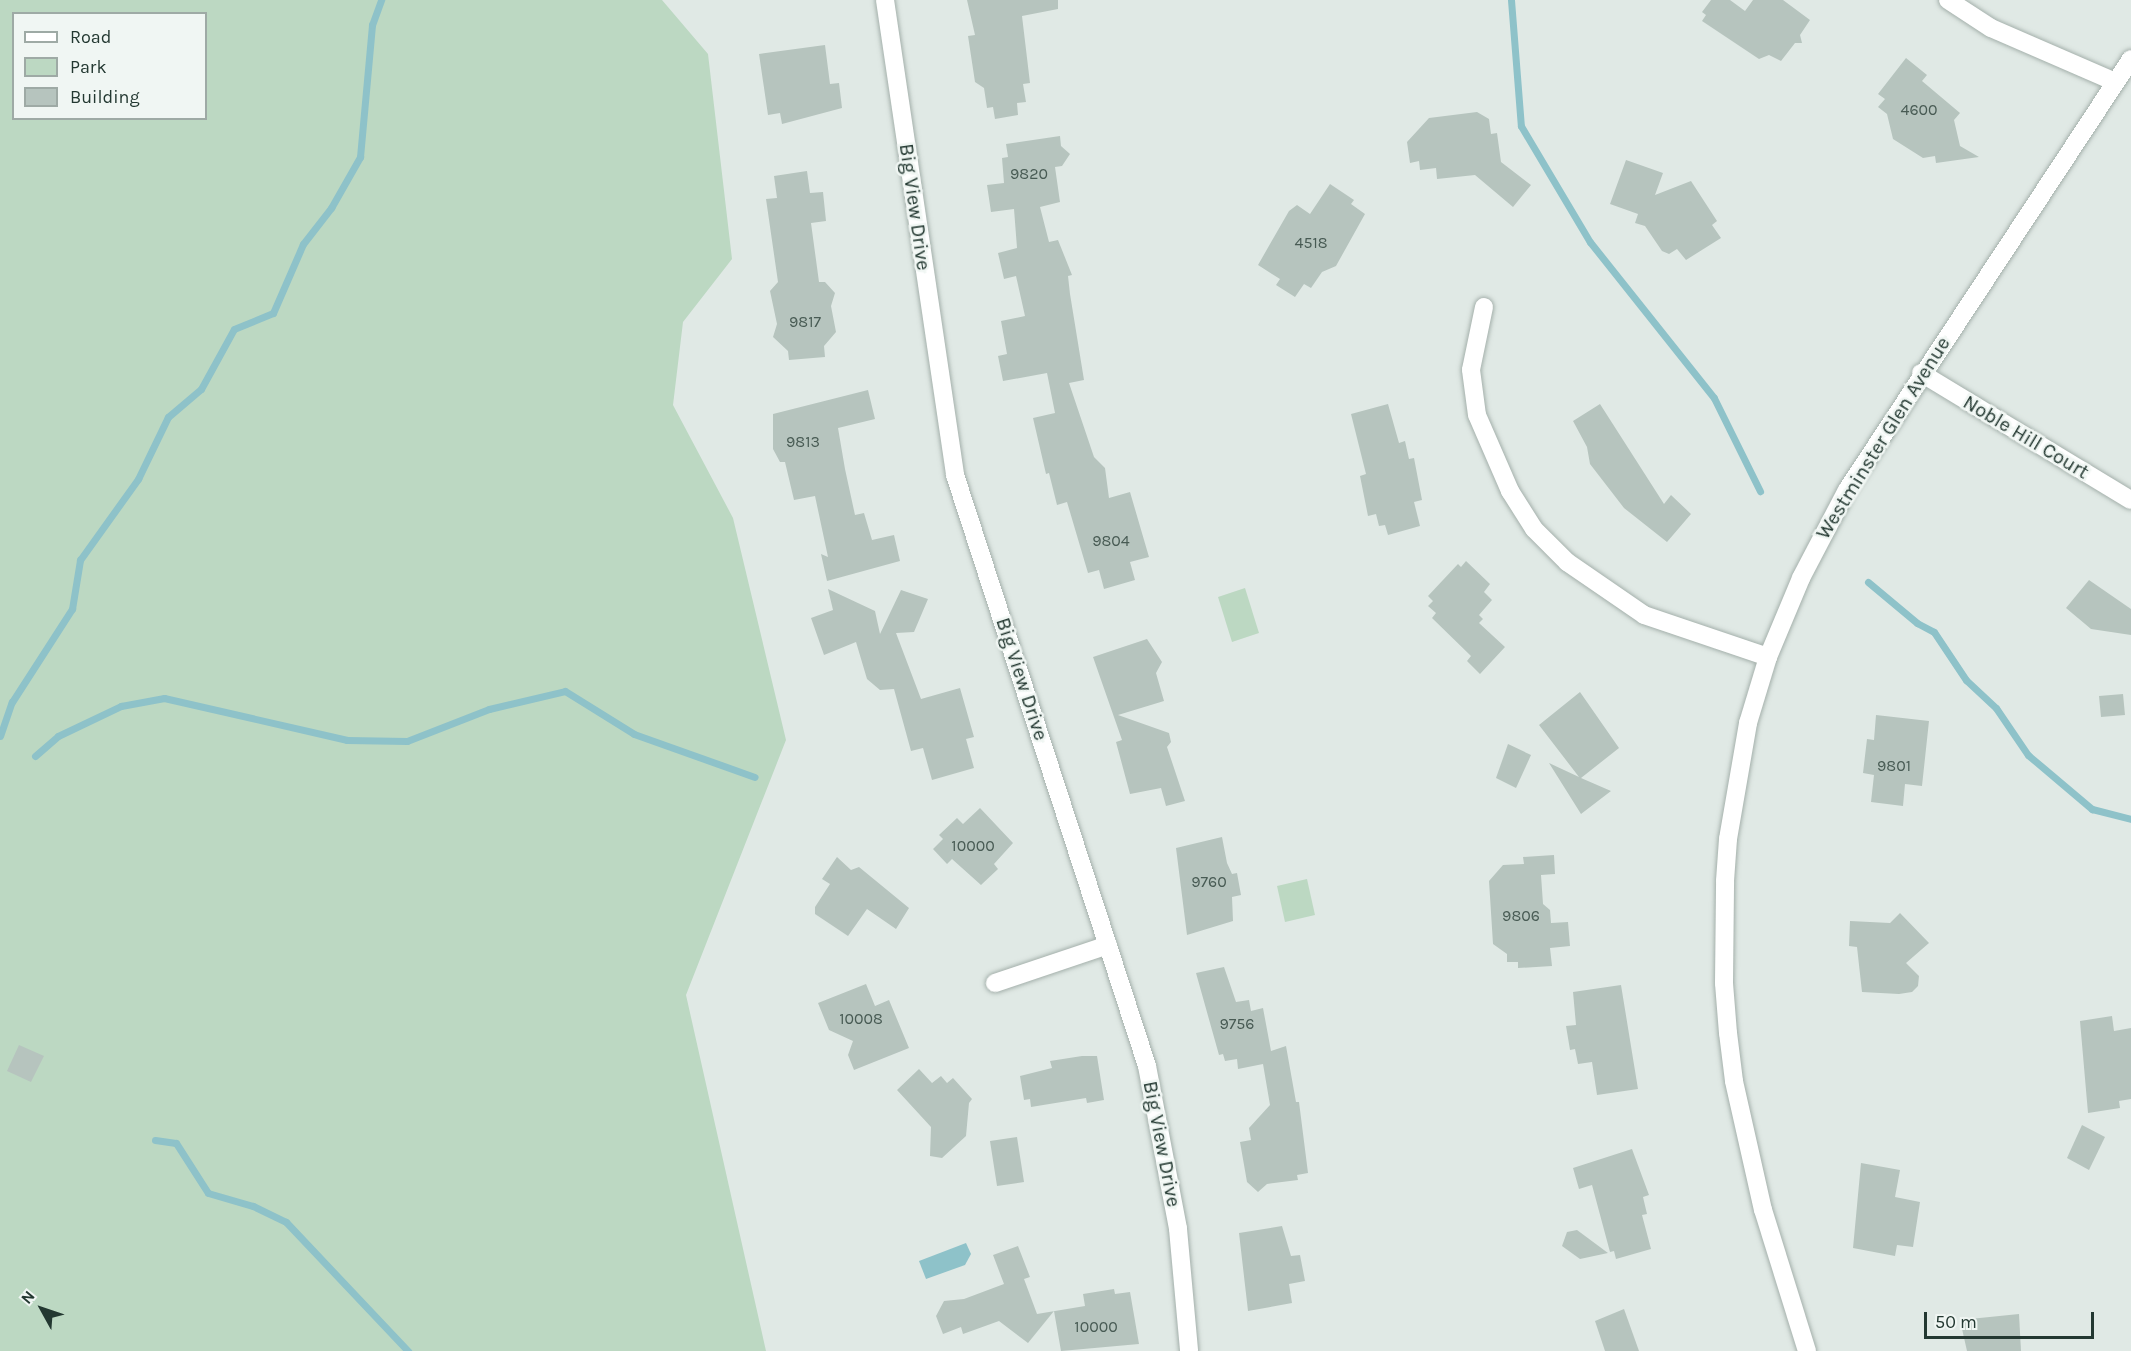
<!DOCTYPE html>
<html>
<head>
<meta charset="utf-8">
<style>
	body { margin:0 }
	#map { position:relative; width:2131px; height:1351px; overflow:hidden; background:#e0e9e5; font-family:Karla,sans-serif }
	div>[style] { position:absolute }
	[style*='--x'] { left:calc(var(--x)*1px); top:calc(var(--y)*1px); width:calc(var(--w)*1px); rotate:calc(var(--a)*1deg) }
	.green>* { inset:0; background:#bcd8c2 }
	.water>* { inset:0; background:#8ec2c9 }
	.stream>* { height:7px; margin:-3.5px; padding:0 3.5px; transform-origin:3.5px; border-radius:3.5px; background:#8ec2c9 }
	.building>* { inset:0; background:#b6c4be }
	.roads { filter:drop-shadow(0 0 2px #a4b0ab) drop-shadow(0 0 2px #a4b0ab) }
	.street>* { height:18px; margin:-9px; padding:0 9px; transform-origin:9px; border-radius:9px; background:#fff }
	.secondary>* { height:18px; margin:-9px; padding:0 9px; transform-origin:9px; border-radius:9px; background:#fff }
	span { translate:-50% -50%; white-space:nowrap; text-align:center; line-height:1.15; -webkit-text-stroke:5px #f0f6f3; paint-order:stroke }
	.number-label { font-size:16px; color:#485b54 }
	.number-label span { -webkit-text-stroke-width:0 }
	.street-label { font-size:20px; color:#233831 }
	.legend { position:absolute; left:12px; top:12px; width:195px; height:108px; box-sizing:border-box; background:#f0f6f3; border:2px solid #9eaaa5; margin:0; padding:8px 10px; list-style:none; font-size:18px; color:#233831 }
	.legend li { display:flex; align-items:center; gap:12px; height:30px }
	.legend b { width:30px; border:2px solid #9eaaa5 }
	.north { position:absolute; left:12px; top:1279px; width:60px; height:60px; -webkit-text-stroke:4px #f0f6f3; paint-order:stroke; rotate:310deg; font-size:16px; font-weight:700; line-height:24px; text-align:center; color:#233831 }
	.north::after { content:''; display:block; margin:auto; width:21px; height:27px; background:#233831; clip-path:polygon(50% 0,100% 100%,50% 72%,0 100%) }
	.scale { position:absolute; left:1924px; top:1312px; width:170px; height:27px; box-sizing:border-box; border:3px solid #233831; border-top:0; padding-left:8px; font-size:18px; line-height:21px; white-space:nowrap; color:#233831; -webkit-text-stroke:4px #f0f6f3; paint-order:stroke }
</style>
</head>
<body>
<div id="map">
	<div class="green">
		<div style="clip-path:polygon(evenodd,0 0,662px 0,708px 54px,732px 259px,683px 322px,673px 405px,733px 518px,786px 740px,686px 995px,766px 1351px,0 1351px,0 0,14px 14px,206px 14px,206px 118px,14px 118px,14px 14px)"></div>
		<div style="clip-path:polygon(1245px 588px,1259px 633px,1232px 642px,1218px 597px)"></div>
		<div style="clip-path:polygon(1307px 879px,1315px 915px,1285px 922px,1277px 886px)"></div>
	</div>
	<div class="water">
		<div style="clip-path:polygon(966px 1243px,971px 1254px,965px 1265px,926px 1279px,919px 1261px)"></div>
	</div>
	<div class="stream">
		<div style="--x:1511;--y:0;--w:126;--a:85.5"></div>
		<div style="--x:1521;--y:126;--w:135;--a:59.3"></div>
		<div style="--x:1590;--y:242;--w:199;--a:51.5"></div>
		<div style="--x:1714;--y:398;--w:104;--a:63.7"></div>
		<div style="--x:1868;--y:582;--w:64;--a:39.9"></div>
		<div style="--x:1917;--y:623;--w:19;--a:28"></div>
		<div style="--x:1934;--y:632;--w:58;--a:56.3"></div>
		<div style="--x:1966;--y:680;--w:41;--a:43"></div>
		<div style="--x:1996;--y:708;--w:57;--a:55.8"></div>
		<div style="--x:2028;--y:755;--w:84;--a:40.2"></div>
		<div style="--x:2092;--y:809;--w:40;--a:14.4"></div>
		<div style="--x:0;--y:736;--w:36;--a:-71"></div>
		<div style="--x:12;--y:702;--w:111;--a:-57.2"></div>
		<div style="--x:72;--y:609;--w:50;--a:-80.7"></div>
		<div style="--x:80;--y:560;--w:100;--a:-54.4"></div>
		<div style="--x:138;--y:479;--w:69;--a:-64.2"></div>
		<div style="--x:168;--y:417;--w:43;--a:-40.3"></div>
		<div style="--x:201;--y:389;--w:68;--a:-61.2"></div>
		<div style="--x:234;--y:329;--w:42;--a:-22.3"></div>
		<div style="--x:273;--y:313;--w:75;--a:-66.5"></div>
		<div style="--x:303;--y:244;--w:46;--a:-52.1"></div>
		<div style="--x:331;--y:208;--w:59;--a:-60.4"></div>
		<div style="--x:360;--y:157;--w:133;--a:-84.8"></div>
		<div style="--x:372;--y:25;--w:27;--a:-70"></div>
		<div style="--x:35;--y:756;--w:30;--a:-41"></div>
		<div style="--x:58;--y:736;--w:70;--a:-25.5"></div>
		<div style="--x:121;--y:706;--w:44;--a:-10.5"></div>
		<div style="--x:164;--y:698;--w:188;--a:12.9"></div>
		<div style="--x:347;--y:740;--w:60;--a:1"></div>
		<div style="--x:407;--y:741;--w:88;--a:-21.3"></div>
		<div style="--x:489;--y:709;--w:78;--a:-13.3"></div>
		<div style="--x:565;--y:691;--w:81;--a:31.9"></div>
		<div style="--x:634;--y:734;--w:128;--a:19.6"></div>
		<div style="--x:155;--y:1140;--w:21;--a:8"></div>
		<div style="--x:176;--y:1143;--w:59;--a:57.4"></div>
		<div style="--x:208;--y:1193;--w:47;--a:16.1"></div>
		<div style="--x:253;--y:1206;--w:37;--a:26"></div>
		<div style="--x:286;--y:1222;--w:178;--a:46.6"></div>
	</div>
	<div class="building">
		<div style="clip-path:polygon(967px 0,1058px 0,1058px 9px,1022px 16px,1030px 83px,1023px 84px,1026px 102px,1017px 103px,1018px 115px,995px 119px,993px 107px,987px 108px,984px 88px,975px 82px,968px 36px,975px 35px)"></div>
		<div style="clip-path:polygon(1711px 0,1730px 0,1745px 11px,1753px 0,1783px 0,1810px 20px,1800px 35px,1802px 43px,1795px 43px,1781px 61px,1769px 55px,1759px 59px,1702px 21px,1706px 15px,1702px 12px)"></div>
		<div style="clip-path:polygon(825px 45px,830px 84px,839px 83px,842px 108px,782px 124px,780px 113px,768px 115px,759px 54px)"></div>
		<div style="clip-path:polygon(1906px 58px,1927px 75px,1922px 81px,1960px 113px,1954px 120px,1960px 146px,1979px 157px,1936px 163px,1935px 156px,1923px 158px,1893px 139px,1887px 114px,1878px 107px,1885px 99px,1878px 94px)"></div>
		<div style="clip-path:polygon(1477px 112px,1489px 119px,1491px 134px,1497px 133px,1501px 162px,1531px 185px,1513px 207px,1475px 175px,1437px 179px,1436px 168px,1420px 170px,1419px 161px,1410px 163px,1407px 142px,1429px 118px)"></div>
		<div style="clip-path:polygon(1060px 136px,1061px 146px,1070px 154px,1062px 166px,1055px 167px,1060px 202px,1040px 207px,1049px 242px,1058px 240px,1072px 275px,1068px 276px,1070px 294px,1084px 380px,1069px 383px,1094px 457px,1105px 468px,1109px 498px,1130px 492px,1149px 557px,1130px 562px,1135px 580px,1104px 589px,1099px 570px,1088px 573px,1067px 502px,1057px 505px,1049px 473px,1046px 474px,1033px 418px,1055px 413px,1047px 373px,1003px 381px,998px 356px,1007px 354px,1001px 321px,1025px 316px,1016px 276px,1004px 279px,998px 253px,1017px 248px,1014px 209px,991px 212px,987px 185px,1004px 183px,1002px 158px,1008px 157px,1006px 144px)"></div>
		<div style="clip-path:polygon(1626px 160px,1663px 173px,1655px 195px,1691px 181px,1717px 221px,1712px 225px,1721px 238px,1686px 260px,1677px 249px,1669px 254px,1662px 251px,1645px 226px,1635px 223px,1638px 214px,1610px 204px)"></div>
		<div style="clip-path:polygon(807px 171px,810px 193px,823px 192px,826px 221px,811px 223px,819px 282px,825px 282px,835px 293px,831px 306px,836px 332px,824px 346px,825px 357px,789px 360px,788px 351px,773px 337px,777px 324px,770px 291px,778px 282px,766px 199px,777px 198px,774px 176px)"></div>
		<div style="clip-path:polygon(1330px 184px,1354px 200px,1351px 204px,1365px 214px,1336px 266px,1322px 272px,1311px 288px,1304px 284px,1295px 297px,1276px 285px,1280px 279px,1258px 265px,1289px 211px,1297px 205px,1310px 214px)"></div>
		<div style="clip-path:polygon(868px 390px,875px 419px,838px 428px,845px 469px,855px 515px,864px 513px,872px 540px,894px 535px,900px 561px,827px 581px,821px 554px,828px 557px,815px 496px,794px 500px,785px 462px,780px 462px,773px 449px,773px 414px)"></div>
		<div style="clip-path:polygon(1388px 404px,1399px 443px,1405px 441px,1409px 459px,1414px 458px,1422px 500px,1414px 502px,1420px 526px,1388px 535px,1385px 525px,1379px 526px,1376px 514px,1368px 516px,1360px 476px,1366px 474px,1351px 414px)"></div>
		<div style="clip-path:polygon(1600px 404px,1664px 504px,1671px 495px,1691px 514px,1667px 542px,1624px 508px,1590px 464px,1587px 447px,1573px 421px)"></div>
		<div style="clip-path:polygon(1466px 561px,1490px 584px,1484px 592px,1492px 600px,1479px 615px,1483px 619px,1479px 623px,1505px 647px,1480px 674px,1467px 661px,1471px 656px,1432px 618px,1436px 613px,1428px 606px,1433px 601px,1428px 596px,1458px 564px,1461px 567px)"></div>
		<div style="clip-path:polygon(2089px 580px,2131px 609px,2131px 635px,2091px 629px,2066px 608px)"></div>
		<div style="clip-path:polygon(828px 589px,875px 611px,880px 634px,901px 590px,928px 599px,914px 632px,896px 633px,921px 699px,960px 688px,974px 737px,966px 739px,974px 768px,932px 780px,923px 748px,911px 751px,894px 689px,880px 690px,867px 679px,856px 642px,824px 655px,811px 618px,833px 610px)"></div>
		<div style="clip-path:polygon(1147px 639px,1162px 662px,1156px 673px,1164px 701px,1118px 715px,1169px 733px,1171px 742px,1167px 747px,1185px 801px,1166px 806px,1161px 788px,1130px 794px,1116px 742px,1122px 740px,1093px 657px)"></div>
		<div style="clip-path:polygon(1580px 692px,1619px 748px,1581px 778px,1611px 791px,1581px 814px,1549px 763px,1579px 777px,1539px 725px)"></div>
		<div style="clip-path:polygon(2123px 694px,2125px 715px,2101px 717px,2099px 696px)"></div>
		<div style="clip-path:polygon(1876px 715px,1929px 721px,1922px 786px,1905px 784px,1903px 806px,1871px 802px,1874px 775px,1863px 773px,1867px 739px,1874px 740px)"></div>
		<div style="clip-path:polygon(1508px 744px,1531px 755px,1516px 788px,1496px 778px)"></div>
		<div style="clip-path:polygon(980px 808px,1013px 843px,994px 864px,998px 869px,981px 885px,952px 859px,947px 864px,933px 849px,943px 839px,939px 835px,957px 818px,963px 824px)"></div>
		<div style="clip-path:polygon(1222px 837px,1227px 863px,1232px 874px,1237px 873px,1241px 895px,1232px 897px,1233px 921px,1187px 935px,1176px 848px)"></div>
		<div style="clip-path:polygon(1554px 855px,1555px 874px,1541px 875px,1543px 904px,1550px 910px,1551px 923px,1568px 922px,1570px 946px,1550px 948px,1552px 966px,1518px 968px,1518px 962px,1507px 962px,1507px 954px,1493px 944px,1489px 881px,1503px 865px,1524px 864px,1523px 857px)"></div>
		<div style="clip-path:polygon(837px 857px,851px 870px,859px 867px,909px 908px,896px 929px,867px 909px,848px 936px,815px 914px,815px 907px,830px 884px,822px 879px)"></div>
		<div style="clip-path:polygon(1900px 913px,1929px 943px,1906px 963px,1919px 976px,1918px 986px,1912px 992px,1899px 994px,1862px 992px,1857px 947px,1849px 946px,1850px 921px,1890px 923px)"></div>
		<div style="clip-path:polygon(1224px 967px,1236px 1002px,1249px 1000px,1251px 1011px,1263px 1008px,1271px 1051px,1286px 1046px,1296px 1102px,1299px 1102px,1308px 1173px,1297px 1175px,1298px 1180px,1267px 1184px,1258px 1192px,1247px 1182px,1240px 1142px,1251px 1140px,1249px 1128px,1270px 1105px,1263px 1064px,1238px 1069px,1237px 1059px,1225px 1061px,1223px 1054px,1219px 1055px,1196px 973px)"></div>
		<div style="clip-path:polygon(866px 984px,875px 1006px,889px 1000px,909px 1048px,854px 1070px,848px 1055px,853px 1041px,829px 1030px,818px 1003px)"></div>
		<div style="clip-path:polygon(1621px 985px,1638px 1089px,1597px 1095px,1592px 1062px,1578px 1064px,1575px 1049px,1570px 1050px,1566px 1026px,1576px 1025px,1573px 992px)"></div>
		<div style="clip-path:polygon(2112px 1016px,2114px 1031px,2131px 1028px,2131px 1099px,2119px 1101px,2120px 1108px,2088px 1113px,2080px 1021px)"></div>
		<div style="clip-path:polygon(19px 1045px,44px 1056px,31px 1082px,7px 1071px)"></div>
		<div style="clip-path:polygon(1082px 1056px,1097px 1056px,1104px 1100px,1087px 1103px,1086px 1098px,1031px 1107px,1030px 1099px,1024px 1100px,1020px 1076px,1052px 1068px,1050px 1061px)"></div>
		<div style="clip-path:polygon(919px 1069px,932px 1083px,941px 1076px,947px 1083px,953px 1078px,972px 1099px,969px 1103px,966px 1136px,942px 1158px,930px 1156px,931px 1127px,897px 1090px)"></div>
		<div style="clip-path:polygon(2082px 1125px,2105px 1137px,2089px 1170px,2067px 1158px)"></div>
		<div style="clip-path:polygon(1017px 1137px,1024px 1182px,997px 1186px,990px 1141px)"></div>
		<div style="clip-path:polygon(1632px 1149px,1649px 1195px,1643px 1197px,1647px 1214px,1642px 1215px,1651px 1249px,1616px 1259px,1614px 1251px,1610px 1252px,1592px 1185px,1579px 1189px,1573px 1168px)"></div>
		<div style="clip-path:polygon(1861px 1163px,1900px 1170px,1895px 1197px,1920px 1202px,1913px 1247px,1897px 1245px,1895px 1256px,1853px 1248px)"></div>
		<div style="clip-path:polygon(1282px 1226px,1291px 1256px,1300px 1255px,1305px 1281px,1289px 1284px,1292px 1303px,1248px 1311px,1239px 1233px)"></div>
		<div style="clip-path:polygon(1577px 1230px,1608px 1253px,1580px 1259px,1562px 1246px,1567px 1232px)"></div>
		<div style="clip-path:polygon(1018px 1246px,1030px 1277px,1024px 1279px,1037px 1314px,1085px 1306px,1083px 1294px,1114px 1289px,1115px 1294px,1130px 1292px,1139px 1344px,1061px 1351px,1054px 1311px,1028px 1343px,999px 1321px,963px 1334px,961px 1327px,943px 1334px,936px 1316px,944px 1301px,964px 1299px,1004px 1284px,993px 1255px)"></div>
		<div style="clip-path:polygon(1624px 1309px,1639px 1351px,1605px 1351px,1595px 1321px)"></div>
		<div style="clip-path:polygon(2019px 1314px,2021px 1351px,1967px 1351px,1960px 1320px)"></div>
	</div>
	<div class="roads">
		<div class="street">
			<div style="--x:1948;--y:0;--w:51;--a:33.1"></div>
			<div style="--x:1991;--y:28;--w:135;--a:23.5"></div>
			<div style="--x:1484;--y:307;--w:64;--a:101.7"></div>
			<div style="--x:1471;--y:370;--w:45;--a:82.4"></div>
			<div style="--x:1477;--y:415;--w:83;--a:66.5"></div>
			<div style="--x:1510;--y:491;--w:45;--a:57.7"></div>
			<div style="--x:1534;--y:529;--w:47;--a:45"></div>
			<div style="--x:1567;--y:562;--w:93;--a:34.5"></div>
			<div style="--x:1644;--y:615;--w:131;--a:18.7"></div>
			<div style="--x:1921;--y:373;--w:245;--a:31.2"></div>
			<div style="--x:995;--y:983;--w:119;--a:-18.6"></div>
			<div style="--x:1807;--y:1351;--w:148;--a:-107.3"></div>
			<div style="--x:1763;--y:1210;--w:132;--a:-102.7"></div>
			<div style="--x:1734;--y:1081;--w:48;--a:-97.1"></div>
			<div style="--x:1728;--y:1033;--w:50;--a:-94.6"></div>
			<div style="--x:1724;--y:983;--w:102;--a:-89.4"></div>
			<div style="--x:1725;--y:881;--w:42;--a:-85.9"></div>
			<div style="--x:1728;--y:839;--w:118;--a:-80.2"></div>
			<div style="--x:1748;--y:723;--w:69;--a:-73.1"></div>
			<div style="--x:1768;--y:657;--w:86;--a:-67.3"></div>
			<div style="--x:1801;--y:578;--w:99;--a:-62.4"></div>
			<div style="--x:1847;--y:490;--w:516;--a:-56.62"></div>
		</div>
		<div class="secondary">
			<div style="--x:885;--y:0;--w:480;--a:81.6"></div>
			<div style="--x:955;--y:475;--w:621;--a:72"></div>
			<div style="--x:1147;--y:1066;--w:166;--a:79.2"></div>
			<div style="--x:1178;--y:1229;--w:122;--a:84.8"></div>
		</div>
	</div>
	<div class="number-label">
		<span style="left:1919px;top:110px">4600</span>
		<span style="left:1029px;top:174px">9820</span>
		<span style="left:1311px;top:243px">4518</span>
		<span style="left:805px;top:322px">9817</span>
		<span style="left:803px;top:442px">9813</span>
		<span style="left:1111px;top:541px">9804</span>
		<span style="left:1894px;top:766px">9801</span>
		<span style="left:973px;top:846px">10000</span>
		<span style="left:1209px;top:882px">9760</span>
		<span style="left:1521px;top:916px">9806</span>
		<span style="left:861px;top:1019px">10008</span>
		<span style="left:1237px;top:1024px">9756</span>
		<span style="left:1096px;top:1327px">10000</span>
	</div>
	<div class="street-label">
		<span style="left:915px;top:207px;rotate:82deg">Big View Drive</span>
		<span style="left:2026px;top:437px;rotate:31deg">Noble Hill Court</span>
		<span style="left:1883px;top:438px;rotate:-58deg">Westminster Glen Avenue</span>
		<span style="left:1022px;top:679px;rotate:72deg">Big View Drive</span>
		<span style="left:1162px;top:1144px;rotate:79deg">Big View Drive</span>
	</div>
	<ul class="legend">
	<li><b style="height:8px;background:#fff"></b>Road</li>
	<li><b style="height:16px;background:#bcd8c2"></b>Park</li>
	<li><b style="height:16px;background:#b6c4be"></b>Building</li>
	</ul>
	<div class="north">N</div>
	<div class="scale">50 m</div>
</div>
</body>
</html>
